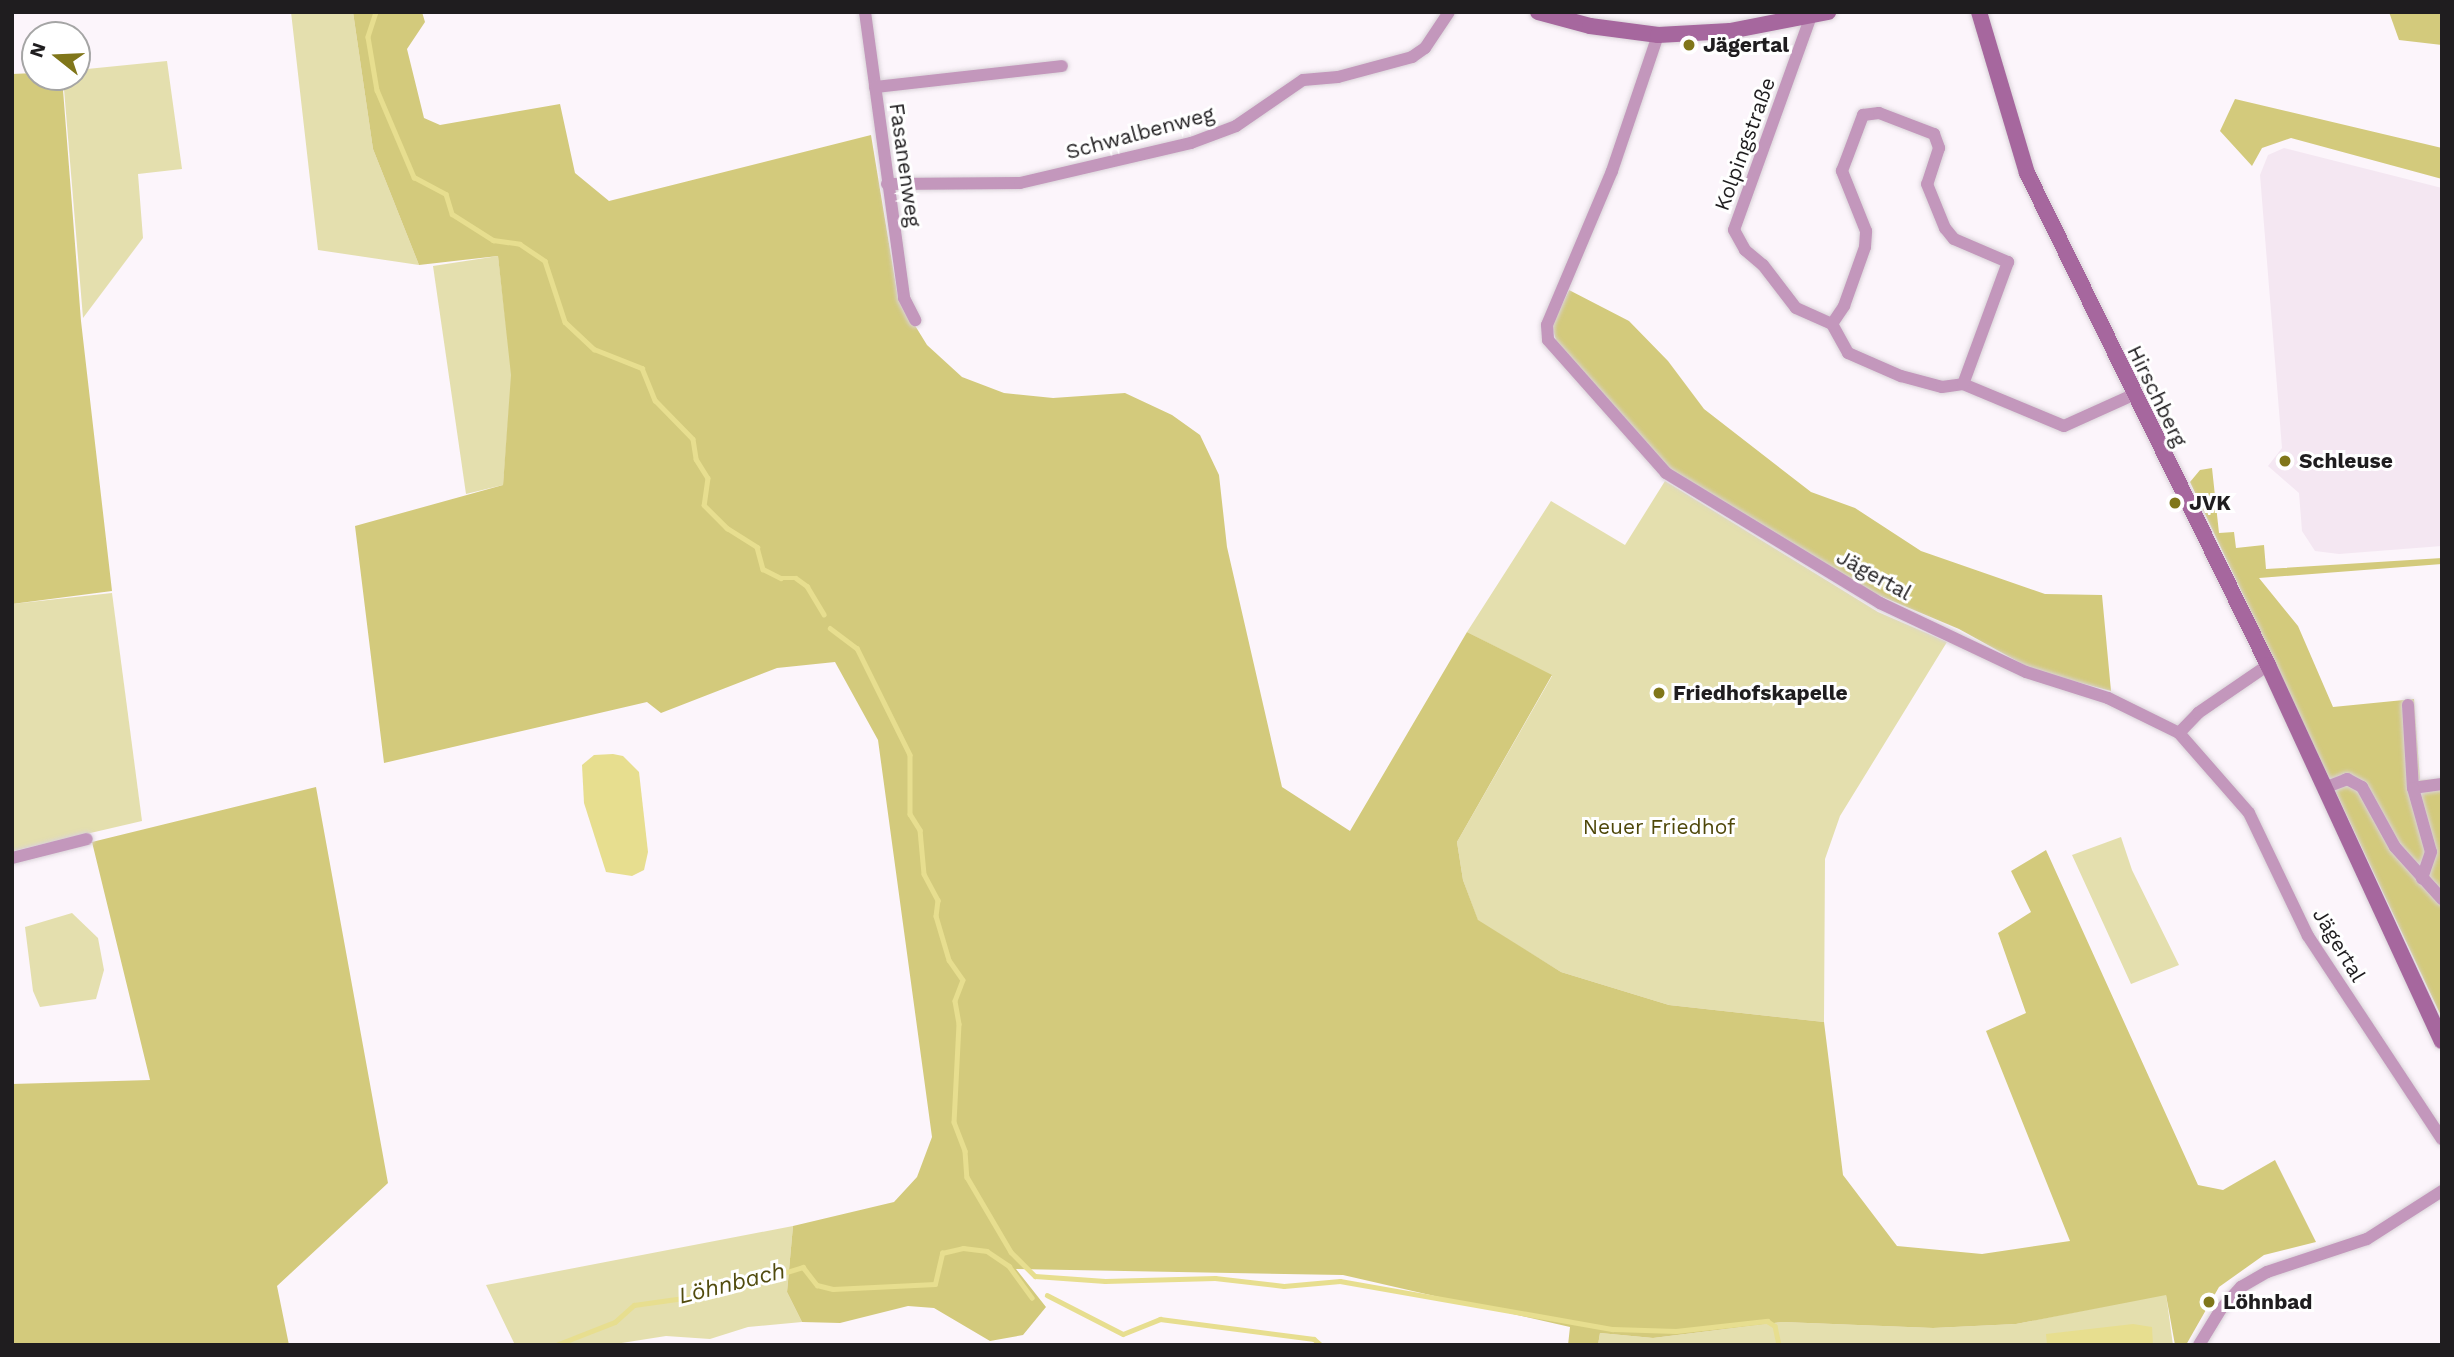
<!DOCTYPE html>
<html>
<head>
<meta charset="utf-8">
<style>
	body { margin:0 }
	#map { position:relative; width:2454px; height:1357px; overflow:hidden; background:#fcf5fb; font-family:"Work Sans",sans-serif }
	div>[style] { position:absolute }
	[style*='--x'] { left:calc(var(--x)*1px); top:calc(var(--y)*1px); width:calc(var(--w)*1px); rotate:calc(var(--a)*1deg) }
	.built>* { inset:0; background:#f4e7f2 }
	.green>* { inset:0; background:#e4dfae }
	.forest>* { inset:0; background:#d3ca7c }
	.water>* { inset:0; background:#e7de8f }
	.stream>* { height:4.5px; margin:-2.25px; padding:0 2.25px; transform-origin:2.25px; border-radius:2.25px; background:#e7de8f }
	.roads { filter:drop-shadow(0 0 2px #d9d2d8) drop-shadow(0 0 2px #d9d2d8) }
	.street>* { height:12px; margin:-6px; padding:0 6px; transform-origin:6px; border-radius:6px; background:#c397bc }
	.secondary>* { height:16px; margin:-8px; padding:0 8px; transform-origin:8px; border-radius:8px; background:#a6679e }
	.dots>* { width:19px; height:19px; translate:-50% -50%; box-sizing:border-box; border:4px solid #fff; border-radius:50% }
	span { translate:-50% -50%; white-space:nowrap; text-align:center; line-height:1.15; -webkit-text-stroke:6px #fff; paint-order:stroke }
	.poi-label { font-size:21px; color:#1f1d1f; font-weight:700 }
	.left { translate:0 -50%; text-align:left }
	.street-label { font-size:21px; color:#1f1d1f }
	.park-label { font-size:21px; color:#4e4709 }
	.water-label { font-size:23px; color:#514b0e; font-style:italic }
	.frame { position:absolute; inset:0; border:14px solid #1f1d1f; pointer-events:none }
	.north { position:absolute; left:21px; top:21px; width:70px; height:70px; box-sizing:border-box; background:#fff; border:2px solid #a5a5a5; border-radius:50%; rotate:288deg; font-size:19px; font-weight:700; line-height:28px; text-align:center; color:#1f1d1f }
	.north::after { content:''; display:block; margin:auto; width:24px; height:32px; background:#80761a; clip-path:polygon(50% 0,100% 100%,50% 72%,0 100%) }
</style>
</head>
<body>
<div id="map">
	<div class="built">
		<div style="clip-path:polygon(2284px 148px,2442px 188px,2442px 546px,2339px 554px,2315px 551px,2302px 531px,2299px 493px,2268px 466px,2282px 448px,2260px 175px,2268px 155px)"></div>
	</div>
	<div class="green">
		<div style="clip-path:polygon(291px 12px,353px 12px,373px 149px,419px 265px,318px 250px)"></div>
		<div style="clip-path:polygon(167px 61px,182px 169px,138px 174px,143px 238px,83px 318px,63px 77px,77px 77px,77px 70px)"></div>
		<div style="clip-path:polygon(498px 256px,512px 375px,503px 485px,466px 494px,433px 266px)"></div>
		<div style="clip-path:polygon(1665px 481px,1878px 612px,1947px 642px,1840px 816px,1825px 859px,1824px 1022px,1669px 1005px,1561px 972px,1478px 921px,1463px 880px,1457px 842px,1552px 676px,1467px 632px,1551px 501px,1625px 545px)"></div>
		<div style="clip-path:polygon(112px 593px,142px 821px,13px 851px,12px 604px)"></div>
		<div style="clip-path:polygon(2121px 837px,2132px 870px,2179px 965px,2131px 984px,2072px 855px)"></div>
		<div style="clip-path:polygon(72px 913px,98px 938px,104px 970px,96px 999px,40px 1007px,33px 991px,25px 927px)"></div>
		<div style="clip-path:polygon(793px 1226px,787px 1292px,802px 1322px,748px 1327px,710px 1339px,666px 1336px,609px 1345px,515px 1345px,486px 1285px)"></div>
		<div style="clip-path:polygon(2166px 1294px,2173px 1345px,1598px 1345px,1600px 1333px,1653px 1338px,1783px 1322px,1933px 1328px,2016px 1324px)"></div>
	</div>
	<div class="forest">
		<div style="clip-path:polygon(353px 12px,422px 12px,425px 22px,407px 49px,424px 118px,440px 125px,560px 104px,575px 173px,609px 201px,871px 135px,898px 298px,927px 345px,962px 377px,1004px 393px,1053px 398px,1125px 393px,1172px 415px,1200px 435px,1219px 475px,1227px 547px,1282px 787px,1350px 831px,1467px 632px,1552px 675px,1457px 842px,1463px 880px,1478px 920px,1561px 972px,1669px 1005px,1824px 1022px,1843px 1175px,1897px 1246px,1982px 1254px,2070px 1241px,1986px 1031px,2026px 1013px,1998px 933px,2031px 912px,2011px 871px,2046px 850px,2198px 1185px,2223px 1190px,2275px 1160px,2316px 1242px,2264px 1255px,2219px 1287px,2186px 1345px,2175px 1345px,2166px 1295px,2016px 1324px,1933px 1328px,1783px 1322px,1653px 1338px,1600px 1333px,1598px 1345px,1568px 1345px,1570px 1327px,1343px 1275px,1016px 1269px,1046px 1307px,1023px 1335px,990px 1341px,934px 1308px,908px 1306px,840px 1323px,802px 1322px,787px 1292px,793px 1226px,894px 1202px,917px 1177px,932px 1137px,878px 740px,835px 662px,777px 668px,661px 713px,647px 702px,384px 763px,355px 526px,503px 485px,511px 375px,498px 256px,419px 265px,373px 149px)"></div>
		<div style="clip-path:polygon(2389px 12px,2442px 12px,2442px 45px,2399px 40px)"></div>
		<div style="clip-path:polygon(35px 73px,35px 77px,62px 77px,81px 321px,112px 591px,12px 604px,12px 74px)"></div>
		<div style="clip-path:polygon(2235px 99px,2442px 148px,2442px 179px,2291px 138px,2262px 148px,2252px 166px,2220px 131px)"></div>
		<div style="clip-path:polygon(1569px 290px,1629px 321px,1668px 361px,1704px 409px,1811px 492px,1855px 508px,1921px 551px,2045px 594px,2102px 595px,2111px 691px,2035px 671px,1959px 629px,1871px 592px,1668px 468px,1557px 344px,1552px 326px)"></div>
		<div style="clip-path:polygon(2212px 468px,2219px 533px,2234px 532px,2236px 548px,2264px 545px,2266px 569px,2442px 558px,2442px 564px,2259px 578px,2298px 626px,2333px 707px,2414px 699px,2420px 780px,2442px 779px,2442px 1018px,2190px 482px,2200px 470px)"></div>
		<div style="clip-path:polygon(316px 787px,388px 1183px,277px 1286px,289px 1345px,12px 1345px,12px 1084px,150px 1080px,92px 842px)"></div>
	</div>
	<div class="water">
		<div style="clip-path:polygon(613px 754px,623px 756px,639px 772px,648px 852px,644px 870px,632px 876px,606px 872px,584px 803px,582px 765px,594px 755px)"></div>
		<div style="clip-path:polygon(2133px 1324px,2152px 1327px,2153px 1345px,2047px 1345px,2046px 1334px)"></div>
	</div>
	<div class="stream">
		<div style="--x:376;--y:12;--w:26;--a:108"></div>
		<div style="--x:368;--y:37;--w:54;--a:80.4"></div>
		<div style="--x:377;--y:90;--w:95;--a:67"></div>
		<div style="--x:414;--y:177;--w:36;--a:28"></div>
		<div style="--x:446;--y:194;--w:21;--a:73"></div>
		<div style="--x:452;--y:214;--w:49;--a:32.4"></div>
		<div style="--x:493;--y:240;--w:27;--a:8"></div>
		<div style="--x:520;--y:244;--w:30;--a:34"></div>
		<div style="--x:545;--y:261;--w:64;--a:71.8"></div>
		<div style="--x:565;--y:322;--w:40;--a:43"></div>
		<div style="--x:594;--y:349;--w:52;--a:21.6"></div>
		<div style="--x:642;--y:368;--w:35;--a:68"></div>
		<div style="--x:655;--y:400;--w:54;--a:45.7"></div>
		<div style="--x:693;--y:439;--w:20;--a:81"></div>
		<div style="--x:696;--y:459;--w:22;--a:58"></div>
		<div style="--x:708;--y:478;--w:27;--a:98"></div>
		<div style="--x:704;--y:505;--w:33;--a:45"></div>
		<div style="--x:727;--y:528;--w:36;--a:32"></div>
		<div style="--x:757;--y:547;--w:23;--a:75"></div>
		<div style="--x:763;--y:569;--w:20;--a:27"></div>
		<div style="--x:781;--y:578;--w:15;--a:0"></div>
		<div style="--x:796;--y:578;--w:14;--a:36"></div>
		<div style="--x:807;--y:586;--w:33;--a:59"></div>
		<div style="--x:830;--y:628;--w:34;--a:37"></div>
		<div style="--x:857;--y:648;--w:119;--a:63.6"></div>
		<div style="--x:910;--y:755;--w:59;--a:90"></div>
		<div style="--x:910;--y:814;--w:19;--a:58"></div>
		<div style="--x:920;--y:830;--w:44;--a:84.8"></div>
		<div style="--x:924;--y:874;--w:30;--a:62"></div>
		<div style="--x:938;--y:900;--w:16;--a:97"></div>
		<div style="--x:936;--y:916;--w:46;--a:73.5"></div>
		<div style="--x:949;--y:960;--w:24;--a:55"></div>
		<div style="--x:963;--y:980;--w:22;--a:111"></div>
		<div style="--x:955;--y:1001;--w:23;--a:80"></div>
		<div style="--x:959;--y:1024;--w:98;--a:92.9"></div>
		<div style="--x:954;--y:1122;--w:31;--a:69"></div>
		<div style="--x:965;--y:1151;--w:26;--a:86"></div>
		<div style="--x:967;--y:1177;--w:87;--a:59.6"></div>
		<div style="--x:1011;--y:1252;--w:34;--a:45"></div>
		<div style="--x:1035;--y:1276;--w:70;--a:4.1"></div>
		<div style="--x:1105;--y:1281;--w:110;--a:-1.6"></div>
		<div style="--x:1215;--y:1278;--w:69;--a:6.6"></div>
		<div style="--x:1284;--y:1286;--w:56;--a:-5.1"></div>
		<div style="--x:1340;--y:1281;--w:277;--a:10"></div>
		<div style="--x:1613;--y:1329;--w:63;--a:1.8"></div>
		<div style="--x:1676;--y:1331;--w:92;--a:-6.3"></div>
		<div style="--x:1767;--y:1321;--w:9;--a:32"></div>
		<div style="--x:1775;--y:1326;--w:19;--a:78"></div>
		<div style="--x:1047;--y:1295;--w:85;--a:27.2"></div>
		<div style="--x:1123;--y:1334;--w:40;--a:-22"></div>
		<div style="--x:1160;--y:1319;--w:155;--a:7.4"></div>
		<div style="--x:1314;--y:1339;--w:9;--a:41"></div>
		<div style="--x:556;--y:1345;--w:63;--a:-21.3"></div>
		<div style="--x:615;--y:1322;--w:25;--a:-42"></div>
		<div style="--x:634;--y:1305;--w:86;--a:-8"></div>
		<div style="--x:719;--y:1293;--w:88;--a:-17.2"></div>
		<div style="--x:803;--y:1267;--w:23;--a:52"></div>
		<div style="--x:817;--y:1285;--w:16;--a:14"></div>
		<div style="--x:833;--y:1289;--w:102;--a:-2.8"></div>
		<div style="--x:935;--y:1284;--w:32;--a:-77"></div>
		<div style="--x:942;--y:1253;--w:22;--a:-13"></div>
		<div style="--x:963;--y:1248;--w:24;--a:7"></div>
		<div style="--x:987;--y:1251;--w:27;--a:34"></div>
		<div style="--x:1009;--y:1266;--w:39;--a:54"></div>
	</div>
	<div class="roads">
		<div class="street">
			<div style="--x:865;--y:12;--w:289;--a:82.2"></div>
			<div style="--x:904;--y:298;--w:25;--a:63"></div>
			<div style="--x:1811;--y:16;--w:227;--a:109.8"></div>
			<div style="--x:1734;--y:230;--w:23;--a:61"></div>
			<div style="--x:1745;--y:250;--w:23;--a:40"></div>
			<div style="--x:1763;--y:265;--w:54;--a:52.5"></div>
			<div style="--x:1796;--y:308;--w:39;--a:24"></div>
			<div style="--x:1832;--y:324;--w:33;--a:61"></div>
			<div style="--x:1848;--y:353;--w:58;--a:23.5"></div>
			<div style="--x:1901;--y:376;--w:42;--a:15"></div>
			<div style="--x:1942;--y:387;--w:21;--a:-8"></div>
			<div style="--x:1963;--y:384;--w:109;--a:22.6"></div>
			<div style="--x:2064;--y:426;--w:76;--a:-24.2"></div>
			<div style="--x:1658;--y:35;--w:144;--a:108.7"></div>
			<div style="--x:1612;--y:171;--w:167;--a:112.9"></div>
			<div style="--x:1547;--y:325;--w:15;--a:86"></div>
			<div style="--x:1548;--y:340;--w:178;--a:48.4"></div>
			<div style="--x:1666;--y:473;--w:250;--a:31.3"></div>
			<div style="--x:1880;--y:603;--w:161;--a:25.3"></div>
			<div style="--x:2026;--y:672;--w:86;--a:17.6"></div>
			<div style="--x:2108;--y:698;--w:79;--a:26.2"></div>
			<div style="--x:2179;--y:733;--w:106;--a:48.8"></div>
			<div style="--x:2249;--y:813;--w:136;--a:64.4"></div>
			<div style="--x:2308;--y:936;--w:243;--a:56.6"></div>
			<div style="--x:875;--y:87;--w:188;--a:-6.4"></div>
			<div style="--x:887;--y:184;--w:133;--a:-0.4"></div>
			<div style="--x:1020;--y:183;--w:176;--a:-13.2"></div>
			<div style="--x:1191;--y:143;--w:48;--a:-20.7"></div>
			<div style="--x:1236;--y:126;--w:81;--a:-34.5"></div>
			<div style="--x:1303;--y:80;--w:35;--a:-5"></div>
			<div style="--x:1338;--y:77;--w:77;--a:-15.1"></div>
			<div style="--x:1412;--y:57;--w:16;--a:-35"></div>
			<div style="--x:1425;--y:48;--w:43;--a:-56.3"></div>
			<div style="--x:1832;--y:324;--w:22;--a:-56"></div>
			<div style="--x:1844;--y:306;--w:63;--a:-70.4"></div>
			<div style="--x:1865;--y:247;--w:16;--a:-86"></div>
			<div style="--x:1866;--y:231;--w:65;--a:-111.8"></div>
			<div style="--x:1842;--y:171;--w:60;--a:-69.4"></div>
			<div style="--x:1863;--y:115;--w:16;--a:-7"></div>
			<div style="--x:1879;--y:113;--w:59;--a:20.9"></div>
			<div style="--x:1934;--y:134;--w:15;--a:70"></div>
			<div style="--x:1939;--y:148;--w:38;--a:108"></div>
			<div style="--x:1927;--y:184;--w:48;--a:67.8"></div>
			<div style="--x:1945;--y:228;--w:14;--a:51"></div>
			<div style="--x:1954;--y:239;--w:59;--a:23.1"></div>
			<div style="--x:2008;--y:262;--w:130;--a:110.2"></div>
			<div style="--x:2408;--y:705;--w:83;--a:86.6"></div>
			<div style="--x:2413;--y:788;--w:29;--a:-8"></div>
			<div style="--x:2179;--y:733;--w:28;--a:-46"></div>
			<div style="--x:2198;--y:713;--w:85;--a:-34.4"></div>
			<div style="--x:2324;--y:788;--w:25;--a:-21"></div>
			<div style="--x:2347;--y:779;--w:17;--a:28"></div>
			<div style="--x:2362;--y:787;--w:68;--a:61.2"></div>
			<div style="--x:2395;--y:847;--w:70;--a:47.9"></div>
			<div style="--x:2413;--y:788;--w:66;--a:74.3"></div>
			<div style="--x:2431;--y:852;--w:28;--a:109"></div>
			<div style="--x:12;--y:858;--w:77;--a:-14.2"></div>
			<div style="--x:2199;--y:1345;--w:42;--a:-58.6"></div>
			<div style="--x:2221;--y:1309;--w:30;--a:-48"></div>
			<div style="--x:2241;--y:1287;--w:30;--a:-30"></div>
			<div style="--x:2267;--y:1272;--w:105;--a:-18.3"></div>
			<div style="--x:2367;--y:1239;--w:89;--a:-32.6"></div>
		</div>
		<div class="secondary">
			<div style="--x:1538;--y:12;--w:54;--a:15.1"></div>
			<div style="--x:1590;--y:26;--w:69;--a:7.5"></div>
			<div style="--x:1658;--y:35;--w:72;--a:-3.2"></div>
			<div style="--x:1730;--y:31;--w:100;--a:-11"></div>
			<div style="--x:1979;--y:12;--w:168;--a:73.4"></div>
			<div style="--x:2027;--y:173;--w:548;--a:63.9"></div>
			<div style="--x:2268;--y:665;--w:414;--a:65.2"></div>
		</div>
	</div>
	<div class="dots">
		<div style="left:1689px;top:45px;background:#80761a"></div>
		<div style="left:2285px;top:461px;background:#80761a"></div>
		<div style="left:2175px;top:503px;background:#80761a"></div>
		<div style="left:1659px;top:693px;background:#80761a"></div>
		<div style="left:2209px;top:1302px;background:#80761a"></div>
	</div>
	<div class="poi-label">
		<span class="left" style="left:1703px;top:45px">Jägertal</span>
		<span class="left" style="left:2299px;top:461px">Schleuse</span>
		<span class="left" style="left:2189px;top:503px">JVK</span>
		<span class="left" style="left:1673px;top:693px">Friedhofskapelle</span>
		<span class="left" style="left:2223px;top:1302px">Löhnbad</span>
	</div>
	<div class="street-label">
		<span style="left:1140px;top:133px;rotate:-15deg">Schwalbenweg</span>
		<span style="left:1745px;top:144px;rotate:-70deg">Kolpingstraße</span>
		<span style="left:905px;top:165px;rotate:82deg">Fasanenweg</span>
		<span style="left:2157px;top:396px;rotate:64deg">Hirschberg</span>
		<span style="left:1874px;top:575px;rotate:29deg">Jägertal</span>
		<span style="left:2339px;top:945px;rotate:59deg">Jägertal</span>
	</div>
	<div class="park-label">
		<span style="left:1659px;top:827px">Neuer Friedhof</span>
	</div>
	<div class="water-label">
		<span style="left:732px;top:1284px;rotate:-14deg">Löhnbach</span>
	</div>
	<div class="frame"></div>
	<div class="north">N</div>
</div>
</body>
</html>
